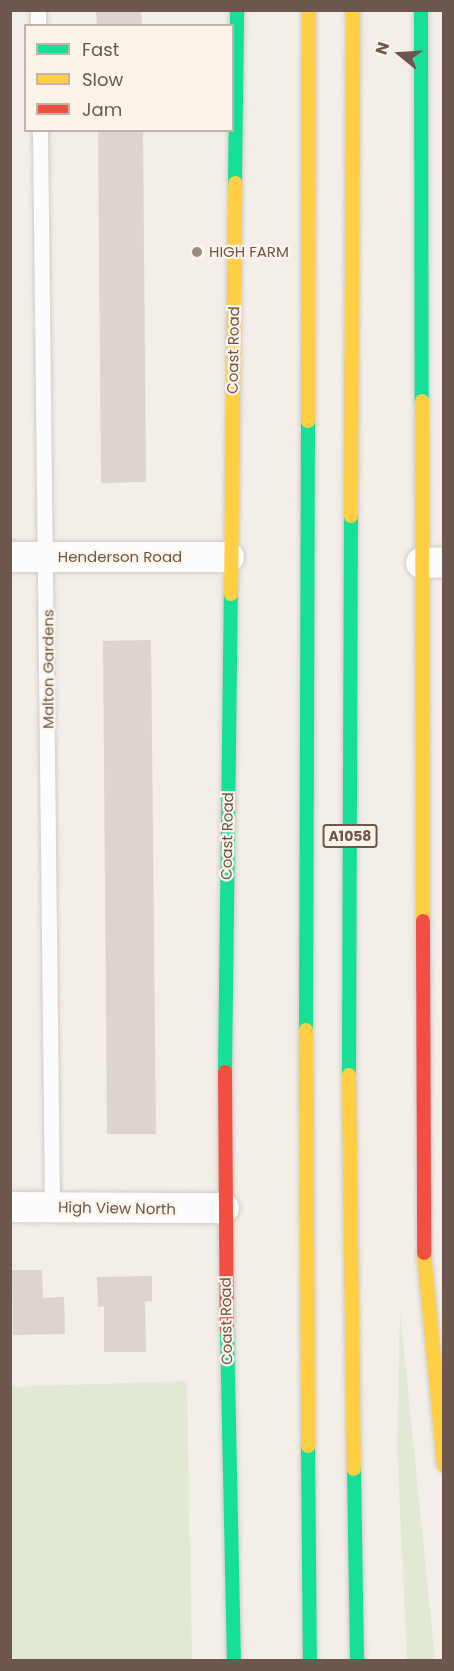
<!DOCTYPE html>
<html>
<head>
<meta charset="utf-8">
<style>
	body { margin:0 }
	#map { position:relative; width:454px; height:1671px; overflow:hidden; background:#f3eee8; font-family:Poppins,sans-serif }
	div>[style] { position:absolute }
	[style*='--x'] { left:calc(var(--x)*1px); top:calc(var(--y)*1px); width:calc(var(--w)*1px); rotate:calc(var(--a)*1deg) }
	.green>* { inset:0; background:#e1e8d4 }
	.building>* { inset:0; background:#dcd4ce }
	.roads { filter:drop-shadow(0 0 2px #d2cbc7) drop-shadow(0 0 2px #d2cbc7) }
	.lane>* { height:15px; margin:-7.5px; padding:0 7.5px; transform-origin:7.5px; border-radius:7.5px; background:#fdfcfc }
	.street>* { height:30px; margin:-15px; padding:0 15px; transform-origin:15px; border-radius:15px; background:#fdfcfc }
	.fast>* { height:14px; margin:-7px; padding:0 7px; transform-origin:7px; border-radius:7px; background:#16e098 }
	.slow>* { height:14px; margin:-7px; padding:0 7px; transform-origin:7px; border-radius:7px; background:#ffcf43 }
	.jam>* { height:14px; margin:-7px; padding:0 7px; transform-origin:7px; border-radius:7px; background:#f24e42 }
	.dots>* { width:16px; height:16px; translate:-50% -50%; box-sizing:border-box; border:3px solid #fcf3e9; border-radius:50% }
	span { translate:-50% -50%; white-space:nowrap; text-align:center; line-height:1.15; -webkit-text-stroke:4.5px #fcf3e9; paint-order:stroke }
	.shield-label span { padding:2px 4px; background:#fcf3e9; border:2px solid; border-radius:4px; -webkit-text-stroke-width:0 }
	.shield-label { font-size:14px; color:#6d564d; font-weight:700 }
	.poi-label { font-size:15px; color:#6d564d }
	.left { translate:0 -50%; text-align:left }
	.street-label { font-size:15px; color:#6d564d }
	.frame { position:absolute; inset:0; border:12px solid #6d564d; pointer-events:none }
	.legend { position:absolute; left:24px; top:24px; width:210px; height:108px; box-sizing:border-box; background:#fcf3e9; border:2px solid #c3b4ab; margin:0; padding:8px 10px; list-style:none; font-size:18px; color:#6d564d }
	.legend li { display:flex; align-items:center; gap:12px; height:30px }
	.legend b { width:30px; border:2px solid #c3b4ab }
	.north { position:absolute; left:370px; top:24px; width:60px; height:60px; -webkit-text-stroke:4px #fcf3e9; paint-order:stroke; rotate:288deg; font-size:16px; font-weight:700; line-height:24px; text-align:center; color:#6d564d }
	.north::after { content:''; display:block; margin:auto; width:21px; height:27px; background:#6d564d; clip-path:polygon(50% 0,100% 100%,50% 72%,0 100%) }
</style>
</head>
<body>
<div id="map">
	<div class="green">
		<div style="clip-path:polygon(400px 1312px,435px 1660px,407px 1660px,397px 1445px)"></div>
		<div style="clip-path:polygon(187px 1381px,192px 1660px,11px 1660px,11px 1387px)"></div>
	</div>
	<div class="building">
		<div style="clip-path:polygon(96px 10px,141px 10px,142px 26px,97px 26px)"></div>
		<div style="clip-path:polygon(98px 130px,143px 130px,146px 482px,101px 483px)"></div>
		<div style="clip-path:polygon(151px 640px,156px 1134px,107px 1134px,103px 641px)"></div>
		<div style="clip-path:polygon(12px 1270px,42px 1270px,43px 1298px,64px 1297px,65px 1334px,13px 1335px)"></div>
		<div style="clip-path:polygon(152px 1276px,152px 1301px,145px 1302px,146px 1352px,104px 1352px,104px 1306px,98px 1307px,97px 1277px)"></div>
	</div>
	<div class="roads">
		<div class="lane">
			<div style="--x:38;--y:10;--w:16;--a:90"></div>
			<div style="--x:40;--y:130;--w:1077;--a:89.36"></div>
		</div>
		<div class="street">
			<div style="--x:10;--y:557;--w:219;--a:0"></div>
			<div style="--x:421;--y:563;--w:23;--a:-2"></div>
			<div style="--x:10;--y:1207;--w:214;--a:0.3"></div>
		</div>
		<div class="fast">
			<div style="--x:421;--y:10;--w:391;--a:89.9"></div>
			<div style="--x:235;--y:183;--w:173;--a:-89.3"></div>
			<div style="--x:306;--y:1030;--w:609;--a:-89.81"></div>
			<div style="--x:225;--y:1072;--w:478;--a:-89.3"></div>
			<div style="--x:349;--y:1075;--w:559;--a:-89.8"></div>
			<div style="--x:227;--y:1329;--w:331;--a:88.8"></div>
			<div style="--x:308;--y:1446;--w:214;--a:89.5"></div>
			<div style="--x:354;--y:1469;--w:191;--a:89.1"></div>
		</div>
		<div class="slow">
			<div style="--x:422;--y:401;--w:520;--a:89.89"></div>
			<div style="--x:308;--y:421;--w:411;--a:-89.9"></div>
			<div style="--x:351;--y:516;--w:506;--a:-89.77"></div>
			<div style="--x:231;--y:594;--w:411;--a:-89.4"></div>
			<div style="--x:306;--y:1030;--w:416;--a:89.7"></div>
			<div style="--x:349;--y:1075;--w:394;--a:89.3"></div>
			<div style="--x:424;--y:1253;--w:213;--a:84.6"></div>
		</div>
		<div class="jam">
			<div style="--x:423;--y:921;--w:332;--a:89.8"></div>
			<div style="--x:225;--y:1072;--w:257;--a:89.6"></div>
		</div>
	</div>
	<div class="dots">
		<div style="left:197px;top:252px;background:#9c8b83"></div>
	</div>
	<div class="shield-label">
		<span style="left:350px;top:836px">A1058</span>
	</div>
	<div class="poi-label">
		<span class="left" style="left:209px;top:252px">HIGH FARM</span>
	</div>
	<div class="street-label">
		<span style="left:233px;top:350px;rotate:-89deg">Coast Road</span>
		<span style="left:120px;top:557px">Henderson Road</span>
		<span style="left:48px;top:669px;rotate:-90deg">Malton Gardens</span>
		<span style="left:227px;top:836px;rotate:-89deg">Coast Road</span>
		<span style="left:117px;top:1208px;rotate:1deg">High View North</span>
		<span style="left:226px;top:1321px;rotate:-91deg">Coast Road</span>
	</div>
	<div class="frame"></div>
	<ul class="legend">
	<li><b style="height:8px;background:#16e098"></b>Fast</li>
	<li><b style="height:8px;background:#ffcf43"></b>Slow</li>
	<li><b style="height:8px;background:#f24e42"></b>Jam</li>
	</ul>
	<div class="north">N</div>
</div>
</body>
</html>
